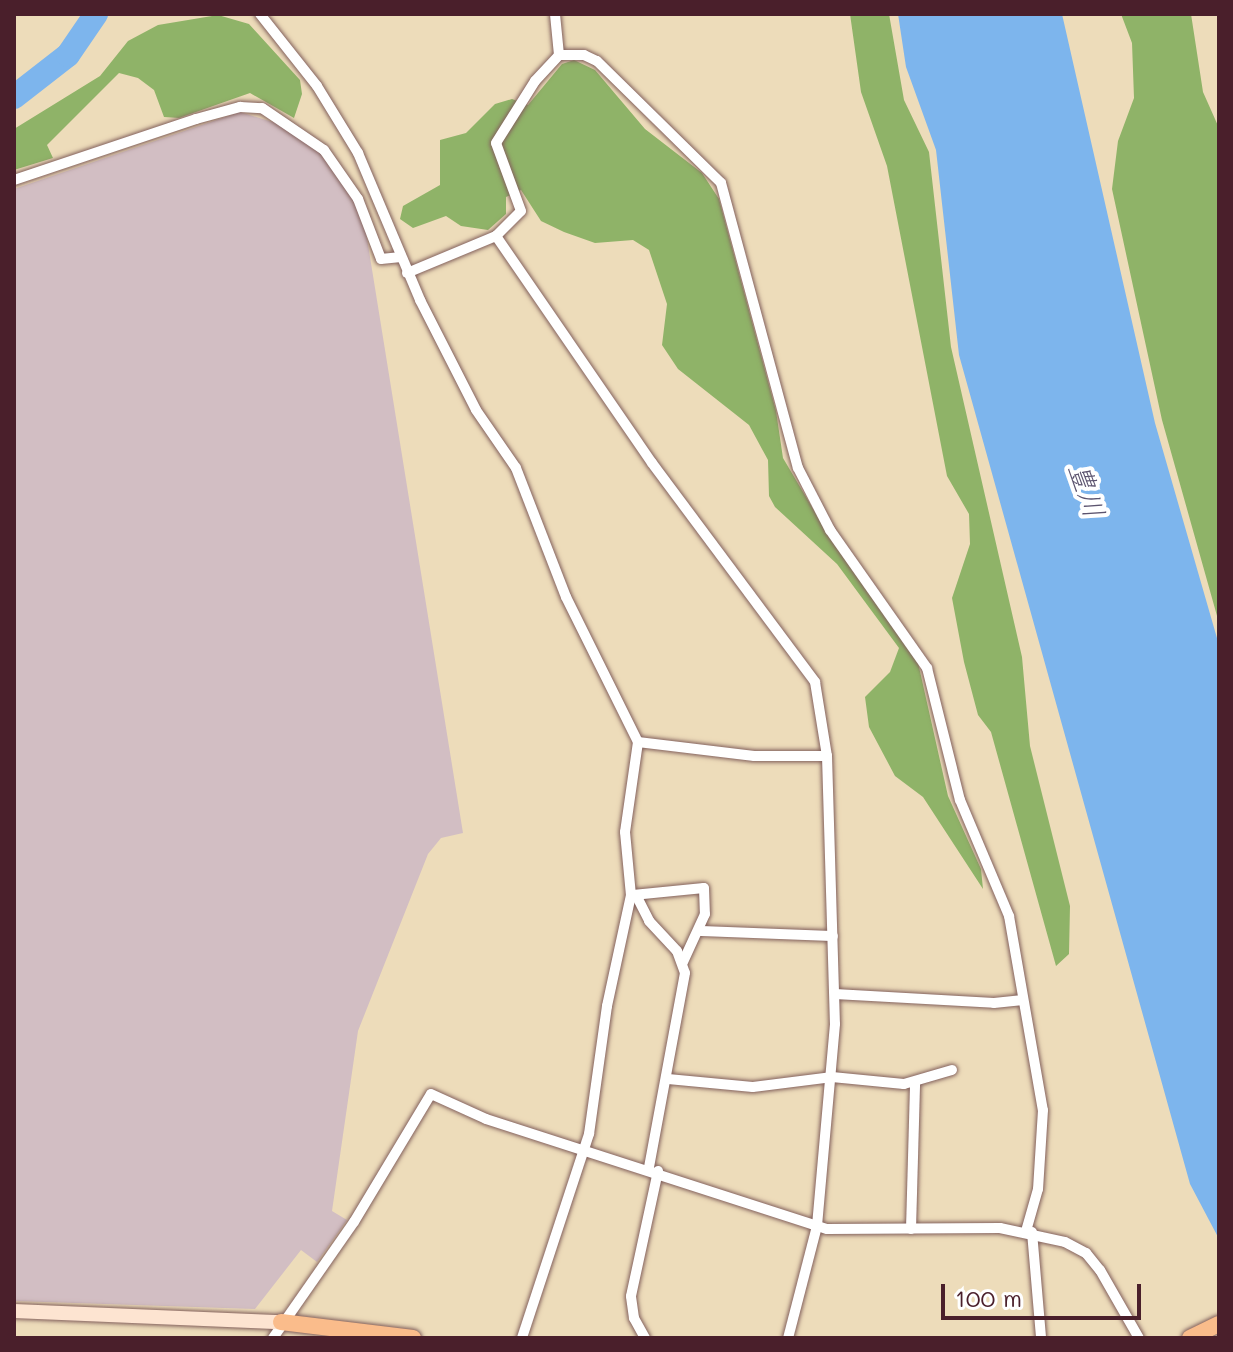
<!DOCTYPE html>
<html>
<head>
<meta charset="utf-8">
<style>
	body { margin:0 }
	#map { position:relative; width:1233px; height:1352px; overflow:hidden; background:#eddcba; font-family:Mali,"Klee One",sans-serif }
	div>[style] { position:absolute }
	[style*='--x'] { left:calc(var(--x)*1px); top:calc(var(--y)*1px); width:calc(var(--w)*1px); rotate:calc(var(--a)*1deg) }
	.industrial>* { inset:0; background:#d2bec3 }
	.forest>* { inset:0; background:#8fb368 }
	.water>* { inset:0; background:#7db5ed }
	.river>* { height:24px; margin:-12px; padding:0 12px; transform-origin:12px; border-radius:12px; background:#7db5ed }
	.roads { filter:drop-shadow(0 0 2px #83615d) drop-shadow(0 0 2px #83615d) }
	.street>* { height:10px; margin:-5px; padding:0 5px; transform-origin:5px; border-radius:5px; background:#fff }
	.secondary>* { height:14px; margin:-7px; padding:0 7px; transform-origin:7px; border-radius:7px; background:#fde4d1 }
	.primary>* { height:16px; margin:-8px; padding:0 8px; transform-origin:8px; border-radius:8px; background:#fabc8b }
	span { translate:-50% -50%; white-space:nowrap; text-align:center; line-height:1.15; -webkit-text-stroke:8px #fff; paint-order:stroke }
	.water-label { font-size:28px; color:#5c546f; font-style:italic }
	.frame { position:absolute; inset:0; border:16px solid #4a1f2b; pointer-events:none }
	.scale { position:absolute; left:941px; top:1284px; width:200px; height:36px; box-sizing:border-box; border:4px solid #4a1f2b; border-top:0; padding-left:10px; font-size:24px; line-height:28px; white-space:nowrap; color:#4a1f2b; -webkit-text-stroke:6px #fff; paint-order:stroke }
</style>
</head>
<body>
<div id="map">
	<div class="industrial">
		<div style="clip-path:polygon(240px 112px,282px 125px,319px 152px,355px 201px,365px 226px,463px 833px,441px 838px,428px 854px,358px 1031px,332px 1211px,347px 1220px,317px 1262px,301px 1250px,255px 1309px,14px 1301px,14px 189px)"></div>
	</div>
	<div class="forest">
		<div style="clip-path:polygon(850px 14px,889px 14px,904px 100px,929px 152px,951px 347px,1022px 657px,1030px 746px,1070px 906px,1069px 954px,1056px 966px,991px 732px,978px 715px,964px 662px,952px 598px,970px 544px,969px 514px,947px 476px,887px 166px,861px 92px)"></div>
		<div style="clip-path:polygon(1121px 14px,1191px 14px,1203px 92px,1219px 128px,1219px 623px,1162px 420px,1112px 189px,1118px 141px,1134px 98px,1132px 43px)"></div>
		<div style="clip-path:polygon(218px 15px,249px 24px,300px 80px,302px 94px,294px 118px,250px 93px,179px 118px,164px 117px,154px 90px,138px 78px,119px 73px,47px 145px,53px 158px,14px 170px,14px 129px,100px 76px,128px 41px,158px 25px)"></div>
		<div style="clip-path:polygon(574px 60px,595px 70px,645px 129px,702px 173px,719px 199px,776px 411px,783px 458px,835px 546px,917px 658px,948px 796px,981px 869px,983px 889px,923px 797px,895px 776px,869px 727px,865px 697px,890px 672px,899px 648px,837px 564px,775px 507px,769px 496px,768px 460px,749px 425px,678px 369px,662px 345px,667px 304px,649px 250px,633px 240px,595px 243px,564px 232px,541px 221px,521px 190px,506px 197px,506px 214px,488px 230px,461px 226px,446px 216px,413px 228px,400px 219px,403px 206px,440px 185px,440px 140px,466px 133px,495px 104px,512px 99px,528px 105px,562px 64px)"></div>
	</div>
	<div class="water">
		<div style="clip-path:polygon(898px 14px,1062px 14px,1155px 423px,1219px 645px,1219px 1239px,1190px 1184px,959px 355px,936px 150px,906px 67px)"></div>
	</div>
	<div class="river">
		<div style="--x:14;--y:97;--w:68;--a:-37.9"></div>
		<div style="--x:68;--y:55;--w:50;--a:-55.7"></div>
	</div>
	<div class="roads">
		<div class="street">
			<div style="--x:260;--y:14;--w:92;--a:51.6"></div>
			<div style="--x:317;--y:86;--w:79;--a:58.5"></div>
			<div style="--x:358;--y:153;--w:160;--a:67.1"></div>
			<div style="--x:420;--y:300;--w:123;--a:63"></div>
			<div style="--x:476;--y:410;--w:70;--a:55.4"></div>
			<div style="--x:516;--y:468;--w:138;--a:68.8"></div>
			<div style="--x:566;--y:597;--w:162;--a:63.6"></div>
			<div style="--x:638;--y:742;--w:91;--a:98.2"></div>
			<div style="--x:625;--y:832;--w:63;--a:84.6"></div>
			<div style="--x:631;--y:895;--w:114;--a:102.2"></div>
			<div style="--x:607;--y:1006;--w:129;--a:98"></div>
			<div style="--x:589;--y:1134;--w:215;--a:108.2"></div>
			<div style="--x:559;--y:55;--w:25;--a:0"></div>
			<div style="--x:584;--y:55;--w:14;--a:25"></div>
			<div style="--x:597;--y:61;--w:174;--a:44.5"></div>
			<div style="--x:721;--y:183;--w:295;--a:74.9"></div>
			<div style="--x:798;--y:468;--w:70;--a:62.7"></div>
			<div style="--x:830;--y:530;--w:169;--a:54.9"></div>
			<div style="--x:927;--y:668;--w:136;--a:76"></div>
			<div style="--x:960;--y:800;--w:126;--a:67.1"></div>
			<div style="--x:1009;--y:916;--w:197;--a:80.1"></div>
			<div style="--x:1043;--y:1110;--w:79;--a:93.6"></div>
			<div style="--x:1038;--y:1189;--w:44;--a:105.9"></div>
			<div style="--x:14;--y:180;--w:192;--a:-18.5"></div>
			<div style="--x:196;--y:119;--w:46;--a:-15.3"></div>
			<div style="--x:240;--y:107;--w:22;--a:3"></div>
			<div style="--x:262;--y:108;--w:75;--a:34.1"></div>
			<div style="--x:324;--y:150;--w:60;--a:55.2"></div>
			<div style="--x:358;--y:199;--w:64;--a:69"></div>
			<div style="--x:381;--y:259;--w:20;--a:-6"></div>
			<div style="--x:496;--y:236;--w:35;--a:-45"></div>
			<div style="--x:521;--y:211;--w:72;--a:-110.2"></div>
			<div style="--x:496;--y:143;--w:73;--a:-57.8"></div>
			<div style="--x:535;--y:81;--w:35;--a:-47"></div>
			<div style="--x:559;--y:55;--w:41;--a:-95.6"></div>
			<div style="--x:407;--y:273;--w:96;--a:-22.6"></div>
			<div style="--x:496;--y:236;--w:275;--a:55.5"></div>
			<div style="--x:652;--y:463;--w:273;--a:53.3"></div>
			<div style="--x:815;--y:682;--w:75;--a:80.8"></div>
			<div style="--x:827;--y:756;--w:268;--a:88.3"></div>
			<div style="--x:835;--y:1024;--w:203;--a:95.1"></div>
			<div style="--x:817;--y:1226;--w:116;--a:104.5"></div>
			<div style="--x:638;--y:742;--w:117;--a:6.9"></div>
			<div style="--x:754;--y:756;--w:73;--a:0"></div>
			<div style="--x:633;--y:895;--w:71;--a:-5.6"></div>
			<div style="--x:704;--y:888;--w:26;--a:88"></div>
			<div style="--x:705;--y:914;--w:53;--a:114.6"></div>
			<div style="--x:636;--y:895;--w:29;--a:63"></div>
			<div style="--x:649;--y:921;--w:41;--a:47"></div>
			<div style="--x:677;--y:951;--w:23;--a:70"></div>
			<div style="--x:685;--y:973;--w:198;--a:100.5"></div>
			<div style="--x:700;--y:931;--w:133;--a:2.2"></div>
			<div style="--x:835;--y:994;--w:159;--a:3.2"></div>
			<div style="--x:994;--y:1003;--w:29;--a:-6"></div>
			<div style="--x:668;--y:1079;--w:85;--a:5.4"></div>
			<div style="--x:753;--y:1087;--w:80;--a:-7.2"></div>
			<div style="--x:832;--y:1077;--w:72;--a:5.6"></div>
			<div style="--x:904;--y:1084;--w:50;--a:-16.3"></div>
			<div style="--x:911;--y:1229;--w:147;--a:-88.4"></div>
			<div style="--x:1032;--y:1232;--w:106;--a:85.1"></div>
			<div style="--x:273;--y:1338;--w:141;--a:-55.1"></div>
			<div style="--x:354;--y:1222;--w:149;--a:-59"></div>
			<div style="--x:431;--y:1094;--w:60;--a:24.4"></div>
			<div style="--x:486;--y:1119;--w:358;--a:17.9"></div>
			<div style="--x:827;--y:1229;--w:173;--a:-0.3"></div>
			<div style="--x:1000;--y:1228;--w:66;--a:12.2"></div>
			<div style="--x:1065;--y:1242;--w:24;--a:28"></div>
			<div style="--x:1086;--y:1253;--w:22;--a:51"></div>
			<div style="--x:1100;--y:1270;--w:78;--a:60.2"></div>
			<div style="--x:645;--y:1338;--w:23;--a:-119"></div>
			<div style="--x:634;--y:1318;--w:22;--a:-98"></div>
			<div style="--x:631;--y:1296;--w:128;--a:-77.8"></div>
		</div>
		<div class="secondary">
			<div style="--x:14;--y:1311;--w:267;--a:2.4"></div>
		</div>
		<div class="primary">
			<div style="--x:281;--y:1322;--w:133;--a:6.9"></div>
			<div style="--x:1190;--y:1338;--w:32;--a:-26"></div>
		</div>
	</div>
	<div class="water-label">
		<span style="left:1088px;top:490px;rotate:72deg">豊川</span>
	</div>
	<div class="frame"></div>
	<div class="scale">100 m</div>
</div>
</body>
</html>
